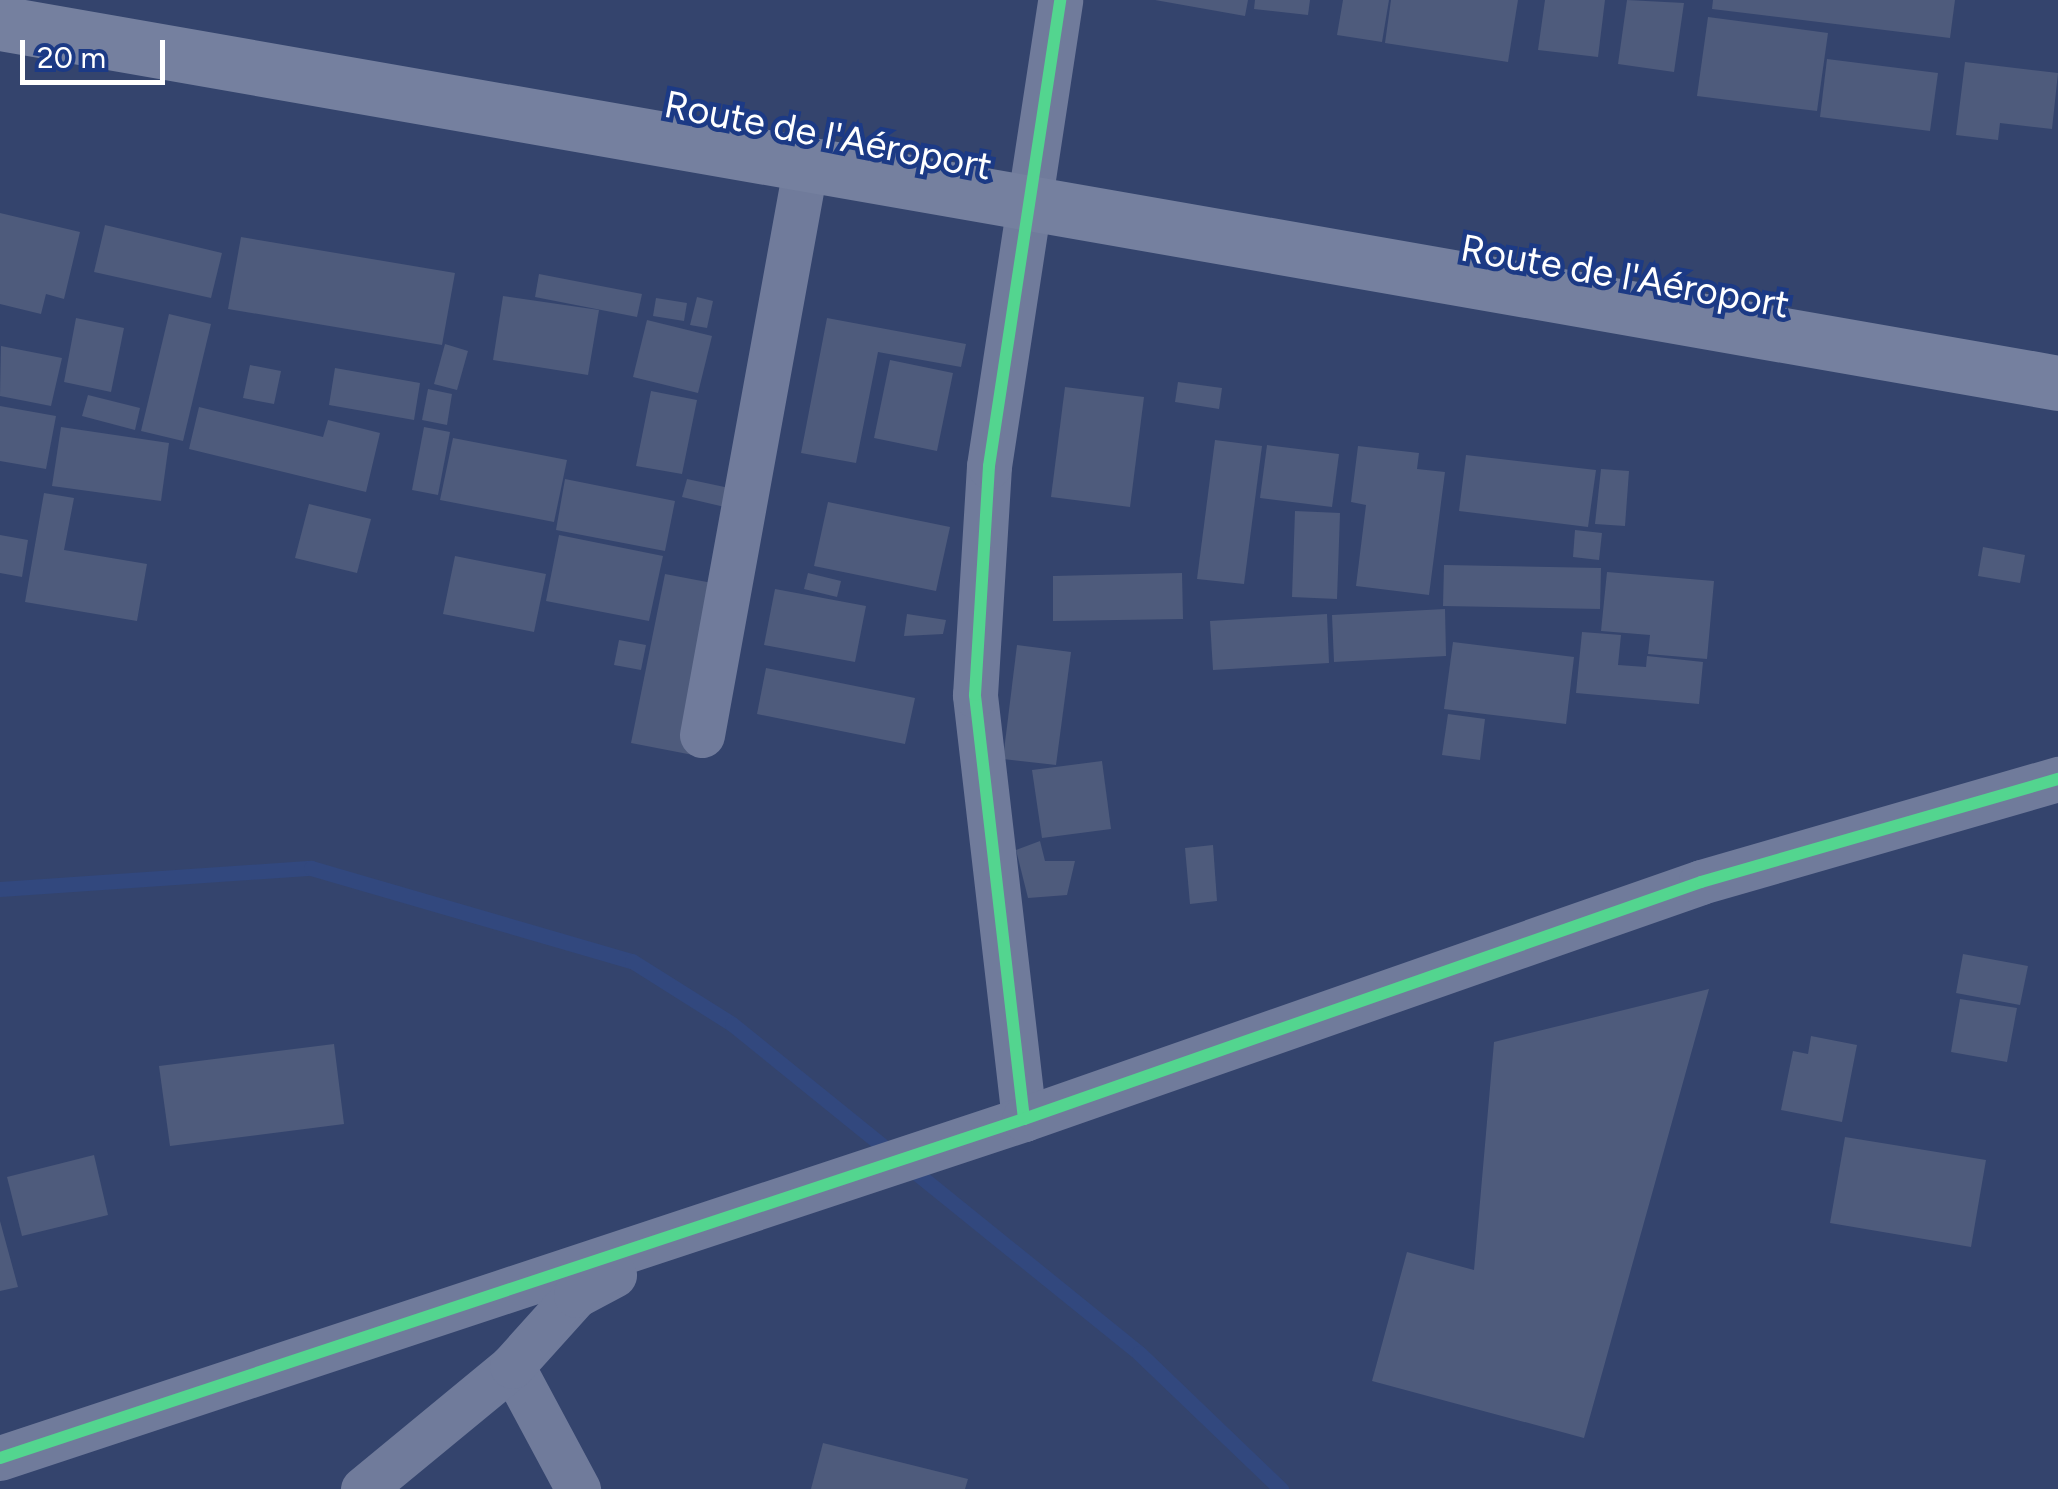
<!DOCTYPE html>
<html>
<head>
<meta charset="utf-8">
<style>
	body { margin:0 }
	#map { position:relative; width:2058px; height:1489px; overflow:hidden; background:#34446d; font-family:Figtree,sans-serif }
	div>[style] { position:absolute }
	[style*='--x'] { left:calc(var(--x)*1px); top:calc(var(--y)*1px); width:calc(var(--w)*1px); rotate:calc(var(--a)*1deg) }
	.stream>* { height:15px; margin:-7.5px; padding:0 7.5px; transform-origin:7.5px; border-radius:7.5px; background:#32487e }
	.building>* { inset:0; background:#4e5b7c }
	.minor>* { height:45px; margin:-22.5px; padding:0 22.5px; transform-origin:22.5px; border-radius:22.5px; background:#707b9b }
	.secondary>* { height:55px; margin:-27.5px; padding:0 27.5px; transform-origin:27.5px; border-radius:27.5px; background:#75809f }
	.cycleway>* { height:12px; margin:-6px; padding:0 6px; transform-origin:6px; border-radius:6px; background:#53d58f }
	span { translate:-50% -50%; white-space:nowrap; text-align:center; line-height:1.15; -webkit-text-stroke:9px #1c3a85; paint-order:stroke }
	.street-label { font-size:38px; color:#fff }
	.scale { position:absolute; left:20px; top:40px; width:145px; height:45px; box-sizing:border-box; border:5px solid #fff; border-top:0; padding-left:12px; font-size:30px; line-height:35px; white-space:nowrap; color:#fff; -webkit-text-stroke:8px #1c3a85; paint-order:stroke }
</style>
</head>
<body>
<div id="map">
	<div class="stream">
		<div style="--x:0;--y:889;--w:312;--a:-3.9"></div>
		<div style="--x:311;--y:868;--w:334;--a:16.2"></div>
		<div style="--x:632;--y:961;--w:118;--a:32.2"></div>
		<div style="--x:732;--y:1024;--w:523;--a:38.95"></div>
		<div style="--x:1139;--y:1353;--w:197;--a:43.8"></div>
	</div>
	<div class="building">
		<div style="clip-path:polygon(1155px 0,1248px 0,1245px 16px)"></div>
		<div style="clip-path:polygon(1255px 0,1310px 0,1308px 15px,1254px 9px)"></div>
		<div style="clip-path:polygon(1343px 0,1389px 0,1382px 42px,1337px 35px)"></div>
		<div style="clip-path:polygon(1391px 0,1518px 0,1508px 62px,1385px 43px)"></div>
		<div style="clip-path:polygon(1545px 0,1605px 0,1598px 57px,1538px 50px)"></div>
		<div style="clip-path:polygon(1627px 0,1684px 3px,1674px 72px,1618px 64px)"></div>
		<div style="clip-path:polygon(1713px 0,1955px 0,1950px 38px,1712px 9px)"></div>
		<div style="clip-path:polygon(1708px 17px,1828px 33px,1817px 111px,1697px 96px)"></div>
		<div style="clip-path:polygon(1827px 59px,1938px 73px,1930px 131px,1820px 117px)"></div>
		<div style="clip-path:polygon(1965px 62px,2058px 73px,2052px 129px,2000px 123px,1998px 140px,1956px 135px)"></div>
		<div style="clip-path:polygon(0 213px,80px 232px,64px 299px,46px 294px,41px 314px,0 304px)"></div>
		<div style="clip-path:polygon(105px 225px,222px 253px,211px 298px,94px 272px)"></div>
		<div style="clip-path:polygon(241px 237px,455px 273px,442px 345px,228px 309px)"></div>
		<div style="clip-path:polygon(539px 274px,642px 294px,637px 317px,535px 297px)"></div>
		<div style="clip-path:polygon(503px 296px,599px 310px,588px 375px,493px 360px)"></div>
		<div style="clip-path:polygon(697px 297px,713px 301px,707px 328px,690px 325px)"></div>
		<div style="clip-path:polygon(656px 298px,687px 303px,684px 321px,653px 316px)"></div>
		<div style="clip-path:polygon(169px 314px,211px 324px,183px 441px,141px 431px)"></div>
		<div style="clip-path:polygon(76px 318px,124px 328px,111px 392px,64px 382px)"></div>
		<div style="clip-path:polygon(827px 318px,966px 344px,961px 367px,878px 352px,856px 463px,801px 453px)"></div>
		<div style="clip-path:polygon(647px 320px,712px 336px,698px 393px,633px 377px)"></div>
		<div style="clip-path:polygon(445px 344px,468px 351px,457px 390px,434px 384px)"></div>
		<div style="clip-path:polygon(1px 346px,62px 358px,51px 406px,0 396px)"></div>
		<div style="clip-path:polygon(890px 360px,953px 373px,937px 451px,874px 438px)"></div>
		<div style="clip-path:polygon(250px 365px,281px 371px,274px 404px,243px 398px)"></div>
		<div style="clip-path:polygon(335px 368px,420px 383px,414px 420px,329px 405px)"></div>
		<div style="clip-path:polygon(1178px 382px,1222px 388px,1219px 409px,1175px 402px)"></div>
		<div style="clip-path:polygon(1065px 387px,1144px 397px,1130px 507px,1051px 497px)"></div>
		<div style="clip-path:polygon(428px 389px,452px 394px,447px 425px,422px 420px)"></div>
		<div style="clip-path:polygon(651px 391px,697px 400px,682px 474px,636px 466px)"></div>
		<div style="clip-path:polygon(88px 395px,140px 408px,135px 430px,82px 416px)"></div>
		<div style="clip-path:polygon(0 406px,56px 416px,46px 469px,0 461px)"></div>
		<div style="clip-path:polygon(199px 407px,323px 437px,328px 420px,380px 433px,366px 492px,189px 449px)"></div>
		<div style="clip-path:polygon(61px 427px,169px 443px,161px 501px,52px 486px)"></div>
		<div style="clip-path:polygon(424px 427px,450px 432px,438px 495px,412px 490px)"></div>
		<div style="clip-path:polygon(453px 438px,567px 460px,554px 522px,440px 500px)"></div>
		<div style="clip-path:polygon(1215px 440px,1262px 446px,1244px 584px,1197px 579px)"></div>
		<div style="clip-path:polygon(1267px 445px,1339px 454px,1332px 507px,1260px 498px)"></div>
		<div style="clip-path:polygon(1358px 446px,1419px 453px,1417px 469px,1445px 472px,1429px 595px,1356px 586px,1366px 505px,1351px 502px)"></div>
		<div style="clip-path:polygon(1466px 455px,1596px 470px,1588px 527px,1459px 511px)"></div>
		<div style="clip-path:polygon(1601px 469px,1629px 471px,1625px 526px,1595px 524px)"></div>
		<div style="clip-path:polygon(565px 479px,675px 501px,665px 551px,556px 530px)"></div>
		<div style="clip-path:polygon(687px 479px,734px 489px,729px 508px,682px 497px)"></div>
		<div style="clip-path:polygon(44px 493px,74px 498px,64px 550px,147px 564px,137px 621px,25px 602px)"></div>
		<div style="clip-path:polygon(828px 502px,950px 527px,936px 591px,814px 566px)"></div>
		<div style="clip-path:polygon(309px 504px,371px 519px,357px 573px,295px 558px)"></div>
		<div style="clip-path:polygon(1295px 511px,1340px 513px,1337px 599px,1292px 597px)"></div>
		<div style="clip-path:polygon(1575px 530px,1602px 533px,1599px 560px,1573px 557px)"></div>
		<div style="clip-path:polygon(0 535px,28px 540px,22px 577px,0 573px)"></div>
		<div style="clip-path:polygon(559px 535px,663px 556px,649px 621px,546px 601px)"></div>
		<div style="clip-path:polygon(1983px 547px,2025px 555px,2020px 583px,1978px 576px)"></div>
		<div style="clip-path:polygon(455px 556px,546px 574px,534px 632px,443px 614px)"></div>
		<div style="clip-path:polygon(1444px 565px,1601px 568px,1600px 609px,1443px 606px)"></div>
		<div style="clip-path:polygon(1607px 572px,1714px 581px,1707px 659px,1648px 654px,1650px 635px,1601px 631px)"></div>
		<div style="clip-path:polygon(808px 573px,841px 581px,837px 597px,804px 589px)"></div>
		<div style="clip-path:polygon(1182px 573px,1183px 619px,1053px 621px,1053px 576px)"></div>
		<div style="clip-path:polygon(665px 574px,728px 586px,693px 755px,631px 743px)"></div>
		<div style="clip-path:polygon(775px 589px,866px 606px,855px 662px,764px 645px)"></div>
		<div style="clip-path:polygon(1445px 609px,1446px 656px,1334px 662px,1332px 615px)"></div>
		<div style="clip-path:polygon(907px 614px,946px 620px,943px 634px,904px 636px)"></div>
		<div style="clip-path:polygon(1327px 614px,1329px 663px,1213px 670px,1210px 621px)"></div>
		<div style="clip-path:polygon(1582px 632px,1621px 635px,1618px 665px,1646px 667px,1647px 656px,1703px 662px,1699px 704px,1576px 693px)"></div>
		<div style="clip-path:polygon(619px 640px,646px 645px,641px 670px,614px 665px)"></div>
		<div style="clip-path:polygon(1453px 642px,1574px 657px,1566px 724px,1444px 709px)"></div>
		<div style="clip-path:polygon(1017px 645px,1071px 652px,1056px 765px,1003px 759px)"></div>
		<div style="clip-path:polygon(766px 668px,915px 698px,905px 744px,757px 714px)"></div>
		<div style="clip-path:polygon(1448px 714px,1485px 719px,1480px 760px,1442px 755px)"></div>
		<div style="clip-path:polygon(1102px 761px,1111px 829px,1042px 838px,1032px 770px)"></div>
		<div style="clip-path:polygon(1040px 841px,1045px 861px,1075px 861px,1067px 895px,1028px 898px,1016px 850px)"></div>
		<div style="clip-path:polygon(1213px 845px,1217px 901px,1190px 904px,1185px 848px)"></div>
		<div style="clip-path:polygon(1963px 954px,2028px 966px,2020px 1005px,1956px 993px)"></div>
		<div style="clip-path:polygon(1709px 989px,1584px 1438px,1372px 1381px,1407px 1252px,1474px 1270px,1494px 1042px)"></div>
		<div style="clip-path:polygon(1960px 999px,2017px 1008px,2007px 1062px,1951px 1052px)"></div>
		<div style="clip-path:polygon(1811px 1036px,1857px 1045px,1842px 1122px,1781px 1110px,1793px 1051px,1808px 1054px)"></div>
		<div style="clip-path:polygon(334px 1044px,344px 1124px,170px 1146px,159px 1066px)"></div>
		<div style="clip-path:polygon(1845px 1137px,1986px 1160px,1971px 1247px,1830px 1223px)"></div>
		<div style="clip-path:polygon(94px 1155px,108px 1215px,22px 1236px,7px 1177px)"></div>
		<div style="clip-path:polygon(0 1221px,18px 1287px,0 1291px)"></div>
		<div style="clip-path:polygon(823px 1443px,968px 1479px,965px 1489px,811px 1489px)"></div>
	</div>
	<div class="minor">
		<div style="--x:702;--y:735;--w:586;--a:-79.69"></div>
		<div style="--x:1024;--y:1119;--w:427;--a:-96.6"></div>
		<div style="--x:975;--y:695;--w:229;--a:-86.5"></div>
		<div style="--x:989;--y:466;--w:471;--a:-81.3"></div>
		<div style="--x:512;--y:1366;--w:140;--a:61.8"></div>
		<div style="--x:0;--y:1458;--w:1079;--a:-18.32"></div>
		<div style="--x:1024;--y:1119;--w:717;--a:-19.29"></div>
		<div style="--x:1701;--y:882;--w:372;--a:-16.1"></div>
		<div style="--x:363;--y:1489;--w:193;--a:-39.5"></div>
		<div style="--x:512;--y:1366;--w:96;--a:-48"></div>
		<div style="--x:576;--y:1295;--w:43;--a:-27.8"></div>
	</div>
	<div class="secondary">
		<div style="--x:0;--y:23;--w:2089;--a:9.92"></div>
	</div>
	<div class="cycleway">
		<div style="--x:1024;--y:1119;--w:427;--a:-96.6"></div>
		<div style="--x:975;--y:695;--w:229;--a:-86.5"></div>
		<div style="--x:989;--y:466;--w:471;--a:-81.3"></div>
		<div style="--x:0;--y:1458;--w:1079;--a:-18.32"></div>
		<div style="--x:1024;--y:1119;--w:717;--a:-19.29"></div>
		<div style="--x:1701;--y:882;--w:372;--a:-16.1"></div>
	</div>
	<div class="street-label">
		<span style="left:828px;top:136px;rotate:11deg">Route de l'Aéroport</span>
		<span style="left:1625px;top:277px;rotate:10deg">Route de l'Aéroport</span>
	</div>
	<div class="scale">20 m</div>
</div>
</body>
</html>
